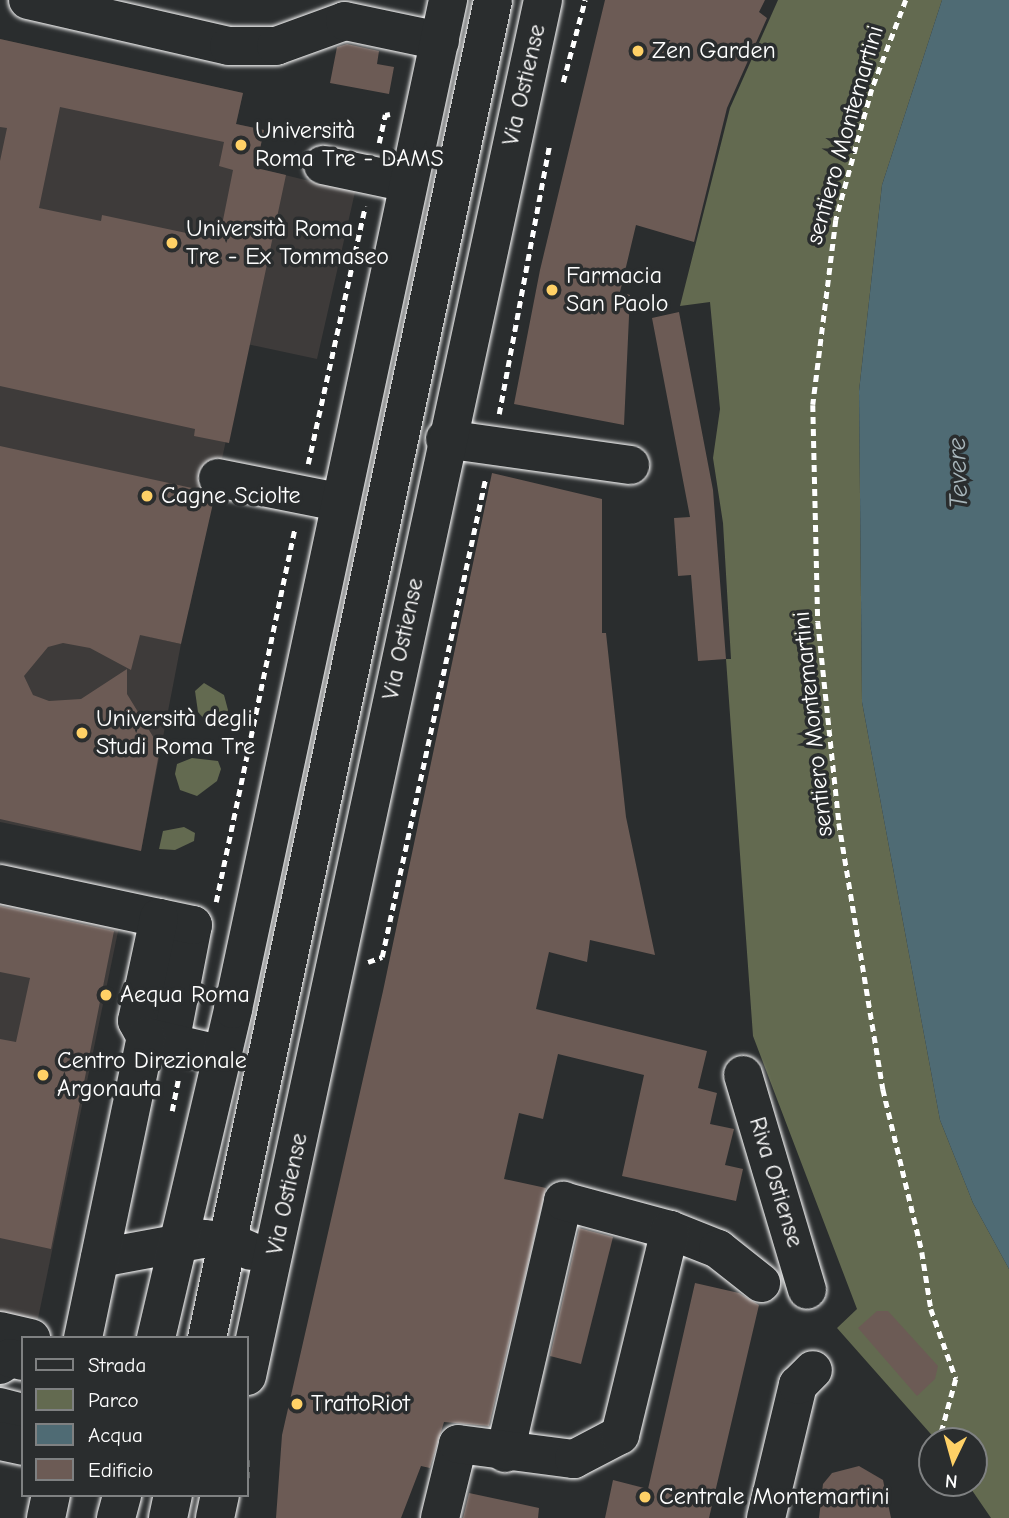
<!DOCTYPE html>
<html>
<head>
<meta charset="utf-8">
<style>
	body { margin:0 }
	#map { position:relative; width:1009px; height:1518px; overflow:hidden; background:#2a2d2e; font-family:"Comic Neue",sans-serif }
	div>[style] { position:absolute }
	[style*='--x'] { left:calc(var(--x)*1px); top:calc(var(--y)*1px); width:calc(var(--w)*1px); rotate:calc(var(--a)*1deg) }
	.built>* { inset:0; background:#3e3b3a }
	.green>* { inset:0; background:#636a50 }
	.water>* { inset:0; background:#4f6b74 }
	.building>* { inset:0; background:#6c5b55 }
	.path>* { height:4.5px; margin-top:-2.25px; transform-origin:0; background:repeating-linear-gradient(90deg,#fff 0 7px,transparent 0 12px) }
	.roads { filter:drop-shadow(0 0 2px #fff) drop-shadow(0 0 2px #fff) }
	.minor>* { height:38px; margin:-19px; padding:0 19px; transform-origin:19px; border-radius:19px; background:#2a2d2e }
	.major>* { height:38px; margin:-19px; padding:0 19px; transform-origin:19px; border-radius:19px; background:#2a2d2e }
	.dots>* { width:19px; height:19px; translate:-50% -50%; box-sizing:border-box; border:4px solid #2a2d2e; border-radius:50% }
	span { translate:-50% -50%; white-space:nowrap; text-align:center; line-height:1.15; -webkit-text-stroke:7px #2a2d2e; paint-order:stroke }
	.poi-label { font-size:24px; color:#fff }
	.left { translate:0 -50%; text-align:left }
	.street-label { font-size:24px; color:#fff }
	.water-label { font-size:26px; color:#a7b5ba; font-style:italic }
	.legend { position:absolute; left:21px; top:1336px; width:228px; height:161px; box-sizing:border-box; background:#2a2d2e; border:2px solid #7f8182; margin:0; padding:9px 12px; list-style:none; font-size:21px; color:#fff }
	.legend li { display:flex; align-items:center; gap:14px; height:35px }
	.legend b { width:35px; border:2px solid #7f8182 }
	.north { position:absolute; left:918px; top:1427px; width:70px; height:70px; box-sizing:border-box; background:#2a2d2e; border:2px solid #7f8182; border-radius:50%; rotate:185deg; font-size:19px; font-weight:700; line-height:28px; text-align:center; color:#fff }
	.north::after { content:''; display:block; margin:auto; width:24px; height:32px; background:#ffd166; clip-path:polygon(50% 0,100% 100%,50% 72%,0 100%) }
</style>
</head>
<body>
<div id="map">
	<div class="built">
		<div style="clip-path:polygon(0 39px,243px 93px,236px 124px,264px 130px,256px 168px,355px 192px,317px 359px,247px 344px,189px 610px,0 570px)"></div>
		<div style="clip-path:polygon(0 575px,142px 635px,181px 644px,141px 851px,0 822px)"></div>
		<div style="clip-path:polygon(0 892px,121px 917px,34px 1338px,0 1343px)"></div>
	</div>
	<div class="green">
		<div style="clip-path:polygon(778px 0,942px 0,882px 185px,859px 391px,862px 702px,940px 1120px,973px 1203px,1009px 1269px,1009px 1518px,991px 1518px,967px 1483px,974px 1483px,974px 1441px,937px 1441px,837px 1328px,857px 1309px,753px 1036px,726px 659px,731px 659px,723px 523px,713px 458px,720px 409px,710px 302px,680px 306px,730px 108px)"></div>
		<div style="clip-path:polygon(204px 683px,224px 695px,228px 710px,222px 725px,205px 720px,198px 712px,195px 691px)"></div>
		<div style="clip-path:polygon(192px 758px,218px 761px,221px 769px,217px 781px,197px 796px,180px 790px,175px 774px,177px 764px)"></div>
		<div style="clip-path:polygon(184px 827px,195px 833px,194px 841px,175px 850px,159px 849px,163px 831px)"></div>
	</div>
	<div class="water">
		<div style="clip-path:polygon(942px 0,1009px 0,1009px 1269px,973px 1203px,940px 1120px,862px 702px,859px 391px,882px 185px)"></div>
	</div>
	<div class="building">
		<div style="clip-path:polygon(605px 0,765px 0,759px 12px,767px 18px,727px 108px,694px 242px,636px 225px,620px 292px,630px 295px,624px 425px,514px 404px,540px 270px)"></div>
		<div style="clip-path:polygon(evenodd,0 39px,243px 93px,236px 124px,264px 130px,256px 168px,286px 175px,229px 443px,194px 436px,195px 429px,0 386px,0 161px,7px 128px,0 127px,0 39px,60px 107px,224px 142px,219px 166px,233px 170px,219px 240px,102px 215px,101px 221px,39px 208px,60px 107px)"></div>
		<div style="clip-path:polygon(347px 44px,379px 51px,377px 64px,394px 67px,389px 94px,330px 83px,337px 47px)"></div>
		<div style="clip-path:polygon(679px 312px,713px 490px,726px 659px,698px 661px,691px 575px,678px 576px,674px 518px,690px 517px,652px 318px)"></div>
		<div style="clip-path:polygon(0 446px,201px 490px,214px 499px,181px 644px,140px 635px,131px 670px,90px 648px,63px 643px,48px 647px,24px 676px,33px 695px,49px 701px,81px 699px,127px 669px,127px 694px,160px 748px,141px 851px,0 819px)"></div>
		<div style="clip-path:polygon(492px 473px,602px 499px,602px 633px,606px 633px,626px 817px,655px 955px,590px 940px,587px 962px,549px 952px,536px 1009px,707px 1051px,698px 1088px,717px 1093px,710px 1124px,734px 1129px,725px 1165px,743px 1169px,736px 1201px,622px 1176px,644px 1075px,558px 1054px,543px 1119px,519px 1113px,504px 1179px,546px 1188px,489px 1426px,444px 1422px,430px 1468px,421px 1466px,401px 1518px,276px 1518px,282px 1435px,383px 991px)"></div>
		<div style="clip-path:polygon(0 906px,114px 931px,51px 1249px,0 1238px,0 1039px,16px 1042px,30px 978px,0 972px)"></div>
		<div style="clip-path:polygon(579px 1228px,613px 1237px,581px 1364px,550px 1356px)"></div>
		<div style="clip-path:polygon(695px 1283px,739px 1293px,759px 1305px,709px 1518px,605px 1518px,613px 1480px,648px 1489px)"></div>
		<div style="clip-path:polygon(877px 1311px,888px 1311px,938px 1366px,935px 1379px,917px 1396px,858px 1328px)"></div>
		<div style="clip-path:polygon(859px 1466px,883px 1480px,891px 1518px,819px 1518px,823px 1484px,832px 1473px)"></div>
		<div style="clip-path:polygon(469px 1493px,539px 1508px,538px 1518px,463px 1518px)"></div>
	</div>
	<div class="path">
		<div style="--x:906;--y:0;--w:95;--a:110.9"></div>
		<div style="--x:872;--y:89;--w:136;--a:105.4"></div>
		<div style="--x:836;--y:220;--w:186;--a:97.1"></div>
		<div style="--x:813;--y:405;--w:217;--a:88.7"></div>
		<div style="--x:818;--y:622;--w:202;--a:84"></div>
		<div style="--x:839;--y:823;--w:270;--a:80.6"></div>
		<div style="--x:883;--y:1089;--w:168;--a:76.5"></div>
		<div style="--x:922;--y:1252;--w:58;--a:81"></div>
		<div style="--x:931;--y:1309;--w:74;--a:70.3"></div>
		<div style="--x:956;--y:1379;--w:64;--a:105.3"></div>
		<div style="--x:563;--y:82;--w:85;--a:-75"></div>
		<div style="--x:379;--y:143;--w:29;--a:-78"></div>
		<div style="--x:385;--y:115;--w:5;--a:-11"></div>
		<div style="--x:499;--y:414;--w:272;--a:-79.4"></div>
		<div style="--x:308;--y:464;--w:264;--a:-77.5"></div>
		<div style="--x:216;--y:902;--w:383;--a:-78.1"></div>
		<div style="--x:368;--y:962;--w:15;--a:-20"></div>
		<div style="--x:382;--y:957;--w:491;--a:-77.8"></div>
		<div style="--x:172;--y:1111;--w:33;--a:-79"></div>
		<div style="--x:247;--y:1460;--w:18;--a:90"></div>
	</div>
	<div class="roads">
		<div class="minor">
			<div style="--x:28;--y:0;--w:206;--a:12.9"></div>
			<div style="--x:229;--y:46;--w:47;--a:0"></div>
			<div style="--x:276;--y:46;--w:73;--a:-19.9"></div>
			<div style="--x:345;--y:21;--w:97;--a:11.9"></div>
			<div style="--x:323;--y:165;--w:87;--a:12"></div>
			<div style="--x:445;--y:439;--w:187;--a:8"></div>
			<div style="--x:218;--y:478;--w:122;--a:11.3"></div>
			<div style="--x:0;--y:884;--w:163;--a:12.1"></div>
			<div style="--x:170;--y:1043;--w:120;--a:-79"></div>
			<div style="--x:193;--y:925;--w:35;--a:-168"></div>
			<div style="--x:159;--y:918;--w:105;--a:102.1"></div>
			<div style="--x:137;--y:1021;--w:18;--a:61"></div>
			<div style="--x:146;--y:1037;--w:79;--a:13.2"></div>
			<div style="--x:743;--y:1075;--w:224;--a:73.4"></div>
			<div style="--x:100;--y:1258;--w:105;--a:-10.5"></div>
			<div style="--x:203;--y:1239;--w:25;--a:5"></div>
			<div style="--x:228;--y:1241;--w:24;--a:24"></div>
			<div style="--x:0;--y:1331;--w:32;--a:13"></div>
			<div style="--x:83;--y:1338;--w:308;--a:-78.2"></div>
			<div style="--x:207;--y:1338;--w:1368;--a:-77.93"></div>
			<div style="--x:0;--y:1365;--w:12;--a:-35"></div>
			<div style="--x:10;--y:1358;--w:13;--a:13"></div>
			<div style="--x:0;--y:1407;--w:24;--a:15"></div>
			<div style="--x:0;--y:1441;--w:24;--a:12"></div>
			<div style="--x:505;--y:1453;--w:259;--a:-77"></div>
			<div style="--x:563;--y:1201;--w:111;--a:15.2"></div>
			<div style="--x:670;--y:1230;--w:52;--a:21.6"></div>
			<div style="--x:718;--y:1249;--w:55;--a:38.3"></div>
			<div style="--x:46;--y:1518;--w:24;--a:-78"></div>
			<div style="--x:168;--y:1518;--w:24;--a:-78"></div>
			<div style="--x:440;--y:1518;--w:76;--a:-76.3"></div>
			<div style="--x:458;--y:1444;--w:117;--a:7.4"></div>
			<div style="--x:574;--y:1459;--w:52;--a:-27.6"></div>
			<div style="--x:620;--y:1435;--w:211;--a:-76.3"></div>
			<div style="--x:766;--y:1518;--w:137;--a:-76.5"></div>
			<div style="--x:798;--y:1385;--w:21;--a:-45"></div>
		</div>
		<div class="major">
			<div style="--x:156;--y:1338;--w:338;--a:-76.8"></div>
			<div style="--x:233;--y:1009;--w:1032;--a:-77.97"></div>
			<div style="--x:247;--y:1376;--w:1407;--a:-77.86"></div>
			<div style="--x:116;--y:1518;--w:24;--a:-75"></div>
			<div style="--x:215;--y:1518;--w:24;--a:-78"></div>
		</div>
	</div>
	<div class="dots">
		<div style="left:638px;top:51px;background:#ffd166"></div>
		<div style="left:241px;top:145px;background:#ffd166"></div>
		<div style="left:172px;top:243px;background:#ffd166"></div>
		<div style="left:552px;top:290px;background:#ffd166"></div>
		<div style="left:147px;top:496px;background:#ffd166"></div>
		<div style="left:82px;top:733px;background:#ffd166"></div>
		<div style="left:106px;top:995px;background:#ffd166"></div>
		<div style="left:43px;top:1075px;background:#ffd166"></div>
		<div style="left:297px;top:1404px;background:#ffd166"></div>
		<div style="left:645px;top:1497px;background:#ffd166"></div>
	</div>
	<div class="poi-label">
		<span class="left" style="left:652px;top:51px">Zen Garden</span>
		<span class="left" style="left:255px;top:145px">Università<br>Roma Tre - DAMS</span>
		<span class="left" style="left:186px;top:243px">Università Roma<br>Tre - Ex Tommaseo</span>
		<span class="left" style="left:566px;top:290px">Farmacia<br>San Paolo</span>
		<span class="left" style="left:161px;top:496px">Cagne Sciolte</span>
		<span class="left" style="left:96px;top:733px">Università degli<br>Studi Roma Tre</span>
		<span class="left" style="left:120px;top:995px">Aequa Roma</span>
		<span class="left" style="left:57px;top:1075px">Centro Direzionale<br>Argonauta</span>
		<span class="left" style="left:311px;top:1404px">TrattoRiot</span>
		<span class="left" style="left:659px;top:1497px">Centrale Montemartini</span>
	</div>
	<div class="street-label">
		<span style="left:524px;top:85px;rotate:-77deg">Via Ostiense</span>
		<span style="left:845px;top:135px;rotate:-74deg">sentiero Montemartini</span>
		<span style="left:403px;top:639px;rotate:-78deg">Via Ostiense</span>
		<span style="left:813px;top:724px;rotate:-96deg">sentiero Montemartini</span>
		<span style="left:776px;top:1182px;rotate:73deg">Riva Ostiense</span>
		<span style="left:287px;top:1194px;rotate:-78deg">Via Ostiense</span>
	</div>
	<div class="water-label">
		<span style="left:959px;top:473px;rotate:-92deg">Tevere</span>
	</div>
	<ul class="legend">
	<li><b style="height:9px;background:#2a2d2e"></b>Strada</li>
	<li><b style="height:19px;background:#636a50"></b>Parco</li>
	<li><b style="height:19px;background:#4f6b74"></b>Acqua</li>
	<li><b style="height:19px;background:#6c5b55"></b>Edificio</li>
	</ul>
	<div class="north">N</div>
</div>
</body>
</html>
